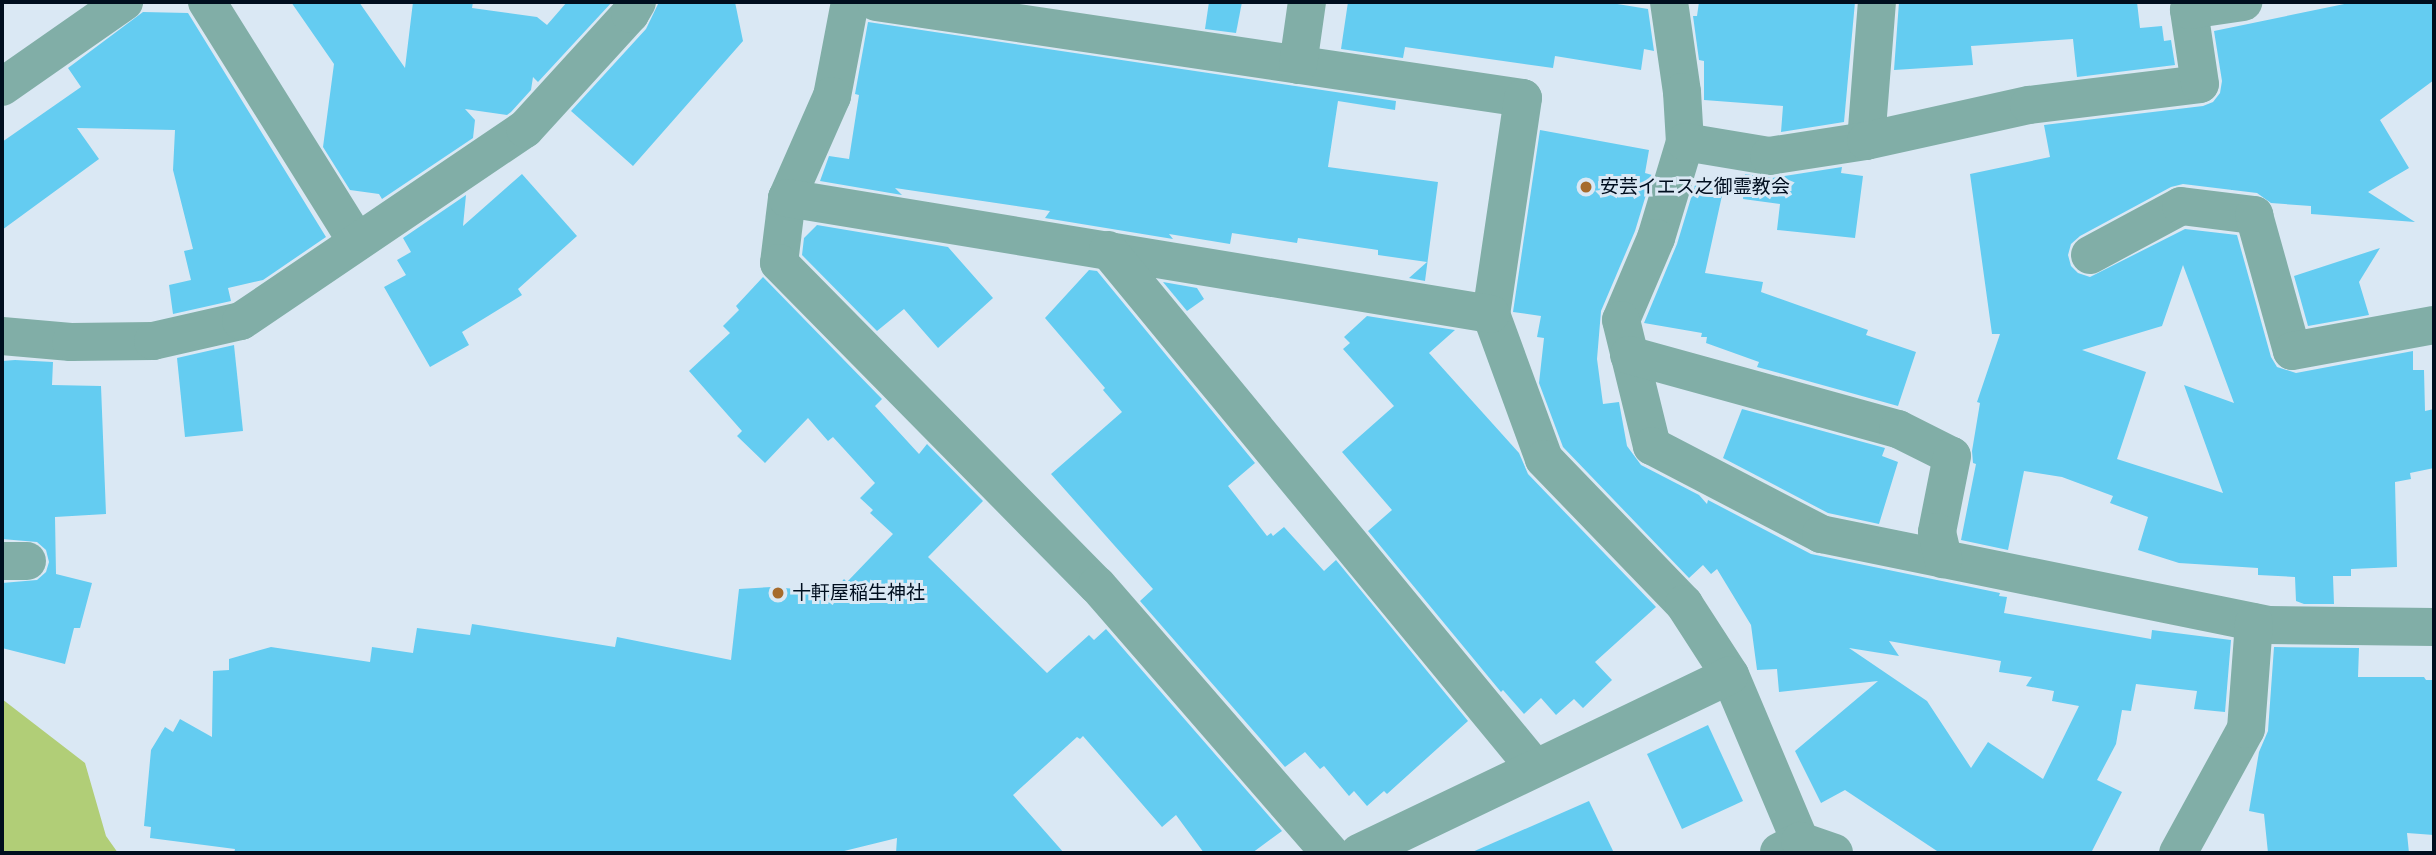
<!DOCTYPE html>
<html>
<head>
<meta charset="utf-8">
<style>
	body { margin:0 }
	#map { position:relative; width:2436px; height:855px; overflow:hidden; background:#dae8f4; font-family:"Asap Condensed","Noto Sans JP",sans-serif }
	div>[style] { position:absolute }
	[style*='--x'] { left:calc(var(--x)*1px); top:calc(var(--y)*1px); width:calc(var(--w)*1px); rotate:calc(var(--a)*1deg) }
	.green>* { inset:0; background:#b1ce77 }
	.building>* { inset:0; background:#64ccf1 }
	.minor>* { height:38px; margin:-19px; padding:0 19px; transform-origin:19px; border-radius:19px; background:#81aea7 }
	.dots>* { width:19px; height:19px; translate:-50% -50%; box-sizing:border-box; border:4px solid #dae8f4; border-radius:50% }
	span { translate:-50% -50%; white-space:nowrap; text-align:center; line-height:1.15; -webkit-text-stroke:6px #dae8f4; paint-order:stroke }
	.poi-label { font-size:19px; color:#000e1e }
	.left { translate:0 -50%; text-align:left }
	.frame { position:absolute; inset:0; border:4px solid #000e1e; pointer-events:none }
</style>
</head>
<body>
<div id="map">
	<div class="green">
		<div style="clip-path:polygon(2px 699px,85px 763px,106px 836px,118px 853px,2px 853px)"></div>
	</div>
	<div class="building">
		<div style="clip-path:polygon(291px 2px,359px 2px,405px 68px,413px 2px,473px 2px,472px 8px,537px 17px,547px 25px,567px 2px,612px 2px,538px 82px,533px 77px,531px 90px,511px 112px,507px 115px,465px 109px,475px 120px,473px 138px,382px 199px,379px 194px,350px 190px,323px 147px,334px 64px)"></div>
		<div style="clip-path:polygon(659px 2px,735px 2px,743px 41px,633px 166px,571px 111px,646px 29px)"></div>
		<div style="clip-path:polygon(1209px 2px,1242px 2px,1236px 33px,1205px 29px)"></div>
		<div style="clip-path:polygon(1348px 2px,1605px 2px,1648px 9px,1654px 51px,1644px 49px,1641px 70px,1555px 56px,1553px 68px,1405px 47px,1403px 58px,1341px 49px)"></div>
		<div style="clip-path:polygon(1699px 2px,1855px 2px,1844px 122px,1781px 132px,1783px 106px,1704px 100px,1704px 61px,1699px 60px,1693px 16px,1697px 16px)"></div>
		<div style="clip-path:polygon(1899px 2px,2137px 2px,2140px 28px,2162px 26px,2164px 41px,2171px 40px,2175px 65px,2077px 77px,2073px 39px,1971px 46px,1973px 65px,1894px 70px)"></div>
		<div style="clip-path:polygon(evenodd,2354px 2px,2434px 2px,2434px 80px,2380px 120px,2409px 168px,2368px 192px,2415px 222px,2311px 214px,2311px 206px,2271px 203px,2257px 193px,2183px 184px,2171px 187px,2080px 236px,2071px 244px,2068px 255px,2071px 266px,2078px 273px,2090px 277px,2185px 229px,2237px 235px,2271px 357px,2277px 367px,2296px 373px,2413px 351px,2413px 370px,2424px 370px,2425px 411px,2434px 409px,2434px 468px,2410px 473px,2411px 479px,2395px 482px,2397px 567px,2351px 569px,2351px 576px,2333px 576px,2334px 604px,2304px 604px,2296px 601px,2295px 577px,2258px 575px,2258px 568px,2179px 563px,2138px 550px,2148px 517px,2110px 503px,2113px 496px,2062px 477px,2024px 471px,2008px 550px,1961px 540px,1976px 464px,1973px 463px,1972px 451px,1980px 403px,1977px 402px,2000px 334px,1992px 334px,1970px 174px,2050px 157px,2044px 125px,2203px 106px,2213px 102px,2220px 93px,2222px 81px,2214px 31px,2354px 2px,2183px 265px,2234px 403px,2184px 385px,2223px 493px,2117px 459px,2146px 372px,2082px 350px,2162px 326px,2183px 265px)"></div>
		<div style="clip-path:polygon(143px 12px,188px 13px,326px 237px,263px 280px,228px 288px,231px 301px,173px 314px,169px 285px,191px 280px,184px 251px,193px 249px,173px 170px,175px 130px,77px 128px,99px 159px,2px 230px,2px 142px,81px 87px,68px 68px)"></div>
		<div style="clip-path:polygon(868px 22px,1396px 101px,1395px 110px,1338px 101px,1328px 167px,1438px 182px,1425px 281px,1409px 278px,1427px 262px,1378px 255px,1378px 250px,1298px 238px,1297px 243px,1232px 233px,1230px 244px,1169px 234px,1173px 239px,1045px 218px,1050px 211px,895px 188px,902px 195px,820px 181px,829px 156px,849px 159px,859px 95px,855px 94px)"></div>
		<div style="clip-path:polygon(evenodd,1540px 130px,1649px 150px,1645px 173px,1652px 175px,1635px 231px,1601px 311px,1597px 359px,1603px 404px,1619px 402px,1627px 446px,1641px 465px,1699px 495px,1707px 504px,1708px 500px,1811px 554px,2000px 593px,1999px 596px,2007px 597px,2004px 613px,2151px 639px,2152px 630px,2231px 640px,2225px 712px,2194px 709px,2197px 691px,2136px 684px,2131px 711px,2122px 710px,2116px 744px,2097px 780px,2122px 792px,2091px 853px,1940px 853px,1845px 790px,1821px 803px,1795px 751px,1878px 681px,1779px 692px,1777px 669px,1757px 670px,1751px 625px,1717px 569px,1711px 574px,1703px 565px,1689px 578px,1563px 447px,1539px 383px,1544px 338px,1537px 337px,1541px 316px,1513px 312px,1540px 130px,1889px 641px,2001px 661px,1999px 672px,2032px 677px,2026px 686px,2054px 691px,2052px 701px,2079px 706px,2043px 779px,1988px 742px,1971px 768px,1927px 701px,1849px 648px,1899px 656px,1889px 641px)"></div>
		<div style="clip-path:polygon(1842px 167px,1841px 173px,1863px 176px,1855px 238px,1777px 230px,1780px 204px,1743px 199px,1745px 174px,1772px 178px)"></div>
		<div style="clip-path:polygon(522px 174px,577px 236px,518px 289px,522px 295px,462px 332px,469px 345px,430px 367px,384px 287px,406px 275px,397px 260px,411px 252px,403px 238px,466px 195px,463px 226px)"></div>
		<div style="clip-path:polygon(1695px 185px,1723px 191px,1705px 273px,1763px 282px,1761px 292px,1868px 330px,1866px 335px,1916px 352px,1898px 406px,1757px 367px,1759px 362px,1706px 343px,1707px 337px,1701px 337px,1702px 333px,1644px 323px,1677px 244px)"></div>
		<div style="clip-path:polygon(817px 225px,948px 247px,993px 298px,938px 348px,904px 309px,877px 331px,802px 255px,804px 238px)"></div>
		<div style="clip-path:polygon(2380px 248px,2359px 282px,2369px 315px,2308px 326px,2294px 276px)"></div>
		<div style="clip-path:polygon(1089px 270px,1097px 271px,1255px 463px,1228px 486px,1267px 536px,1271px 533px,1273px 536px,1284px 527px,1324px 571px,1336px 560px,1468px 721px,1387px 794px,1384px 791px,1367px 806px,1354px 791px,1349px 796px,1324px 766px,1320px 769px,1305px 752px,1285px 767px,1140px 601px,1153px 589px,1051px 474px,1122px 412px,1103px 390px,1105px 388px,1045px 318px)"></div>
		<div style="clip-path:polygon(763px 277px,882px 399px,875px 406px,919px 454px,927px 444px,983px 501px,928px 557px,1047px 673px,1089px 635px,1094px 640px,1106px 629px,1282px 831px,1252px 853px,1204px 853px,1176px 815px,1162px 827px,1083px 736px,1080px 739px,1077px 737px,1013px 795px,1064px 853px,896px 853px,897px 838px,836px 853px,234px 853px,235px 849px,150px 838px,151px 827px,144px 826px,151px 750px,165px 727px,173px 732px,180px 719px,212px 737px,213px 671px,229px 670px,229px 659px,271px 647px,370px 662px,372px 647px,413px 653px,417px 628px,470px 635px,472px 624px,615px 647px,617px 637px,731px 660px,739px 589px,772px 587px,833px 592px,844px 579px,847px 582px,893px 534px,870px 513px,873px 510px,860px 498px,875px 483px,833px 437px,828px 441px,808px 418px,765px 463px,737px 436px,742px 431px,689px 371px,730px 333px,723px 326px,739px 310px,736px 306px)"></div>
		<div style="clip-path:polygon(1163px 282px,1197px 288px,1204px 299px,1187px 311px)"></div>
		<div style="clip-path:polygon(1367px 316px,1455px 330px,1429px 353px,1519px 453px,1528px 474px,1656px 607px,1595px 662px,1612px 680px,1583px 708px,1574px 699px,1556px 715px,1541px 698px,1524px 714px,1503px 690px,1501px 692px,1368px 531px,1392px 510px,1342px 452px,1394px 406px,1343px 349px,1350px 343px,1344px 337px)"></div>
		<div style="clip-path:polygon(234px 345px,243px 431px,185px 437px,177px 358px)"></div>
		<div style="clip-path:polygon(15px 360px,53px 362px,52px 385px,101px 386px,106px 514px,55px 517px,56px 574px,92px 583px,80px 628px,74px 628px,65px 664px,2px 648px,2px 583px,37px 580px,46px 572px,49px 562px,46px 550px,37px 542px,2px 539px,2px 361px)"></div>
		<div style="clip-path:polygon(1742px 409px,1885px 448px,1882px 456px,1898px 462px,1879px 524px,1828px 513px,1723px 458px)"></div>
		<div style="clip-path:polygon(2274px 647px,2359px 648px,2358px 677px,2424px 677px,2426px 680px,2434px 680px,2434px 835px,2407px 833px,2409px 853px,2268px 853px,2264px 814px,2249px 811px,2259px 752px,2268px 731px)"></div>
		<div style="clip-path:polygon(1708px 725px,1743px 801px,1682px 829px,1647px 754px)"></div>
		<div style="clip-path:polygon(1589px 801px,1614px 853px,1470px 853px)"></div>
	</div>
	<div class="minor">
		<div style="--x:207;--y:2;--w:283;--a:58"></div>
		<div style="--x:850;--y:2;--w:96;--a:100.8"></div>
		<div style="--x:832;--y:96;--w:111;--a:113.8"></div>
		<div style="--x:787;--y:198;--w:65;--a:97"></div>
		<div style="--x:779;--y:263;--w:453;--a:45.4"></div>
		<div style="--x:1097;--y:585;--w:355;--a:49"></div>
		<div style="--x:876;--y:2;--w:654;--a:8.44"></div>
		<div style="--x:1523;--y:98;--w:218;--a:98.4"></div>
		<div style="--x:1491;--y:314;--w:154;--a:69.9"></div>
		<div style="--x:1544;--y:459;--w:202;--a:46"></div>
		<div style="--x:1684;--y:604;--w:85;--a:57.1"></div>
		<div style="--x:1730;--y:675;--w:180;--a:67.1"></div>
		<div style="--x:1669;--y:2;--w:91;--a:81.8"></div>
		<div style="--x:1682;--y:92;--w:50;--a:86.6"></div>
		<div style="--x:1685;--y:142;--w:100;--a:106.8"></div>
		<div style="--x:1656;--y:238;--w:89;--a:113.1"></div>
		<div style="--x:1621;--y:320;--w:130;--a:76.2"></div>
		<div style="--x:1652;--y:446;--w:191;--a:27.5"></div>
		<div style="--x:1821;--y:534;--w:455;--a:11.5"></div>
		<div style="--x:2267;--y:625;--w:167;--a:0.7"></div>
		<div style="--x:1298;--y:65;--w:64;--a:-81.9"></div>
		<div style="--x:2;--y:87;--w:149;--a:-34.9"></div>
		<div style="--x:1866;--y:141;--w:139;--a:-85.5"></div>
		<div style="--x:1685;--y:142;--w:85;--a:9.5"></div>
		<div style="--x:1769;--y:156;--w:98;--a:-8.8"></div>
		<div style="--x:1866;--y:141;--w:167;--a:-12.5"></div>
		<div style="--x:2029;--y:105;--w:172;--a:-7"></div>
		<div style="--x:2200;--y:84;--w:75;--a:-98.5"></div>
		<div style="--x:2189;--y:10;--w:55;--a:-8.4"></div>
		<div style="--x:787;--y:198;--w:713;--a:9.36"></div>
		<div style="--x:1108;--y:250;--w:671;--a:50.5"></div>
		<div style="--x:2090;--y:255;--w:103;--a:-28.3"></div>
		<div style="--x:2181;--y:206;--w:74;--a:7"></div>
		<div style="--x:2254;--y:215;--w:141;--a:74.4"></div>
		<div style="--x:2292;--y:351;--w:144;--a:-10.4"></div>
		<div style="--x:2;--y:336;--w:69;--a:5"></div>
		<div style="--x:71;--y:342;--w:82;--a:-0.7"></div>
		<div style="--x:153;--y:341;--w:90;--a:-12.8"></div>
		<div style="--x:241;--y:321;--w:343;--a:-34.1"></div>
		<div style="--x:525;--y:129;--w:156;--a:-47.6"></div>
		<div style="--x:630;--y:14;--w:14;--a:-60"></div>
		<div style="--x:1629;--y:355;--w:279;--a:15.4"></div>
		<div style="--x:1898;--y:429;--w:60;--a:26.6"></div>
		<div style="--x:1952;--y:456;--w:77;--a:101.2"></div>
		<div style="--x:1937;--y:532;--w:28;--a:77"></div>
		<div style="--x:2;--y:561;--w:25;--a:0"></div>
		<div style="--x:1779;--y:852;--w:24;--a:-28"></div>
		<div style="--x:1800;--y:841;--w:36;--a:19"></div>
		<div style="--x:1359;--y:853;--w:411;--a:-25.6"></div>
		<div style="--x:2178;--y:853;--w:141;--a:-61.3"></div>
		<div style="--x:2246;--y:729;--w:107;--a:-85.7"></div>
	</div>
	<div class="dots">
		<div style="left:1586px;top:187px;background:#a66b2c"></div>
		<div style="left:778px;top:593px;background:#a66b2c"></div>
	</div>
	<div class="poi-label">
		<span class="left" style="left:1600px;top:187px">安芸イエス之御霊教会</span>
		<span class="left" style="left:792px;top:593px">十軒屋稲生神社</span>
	</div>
	<div class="frame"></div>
</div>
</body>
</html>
